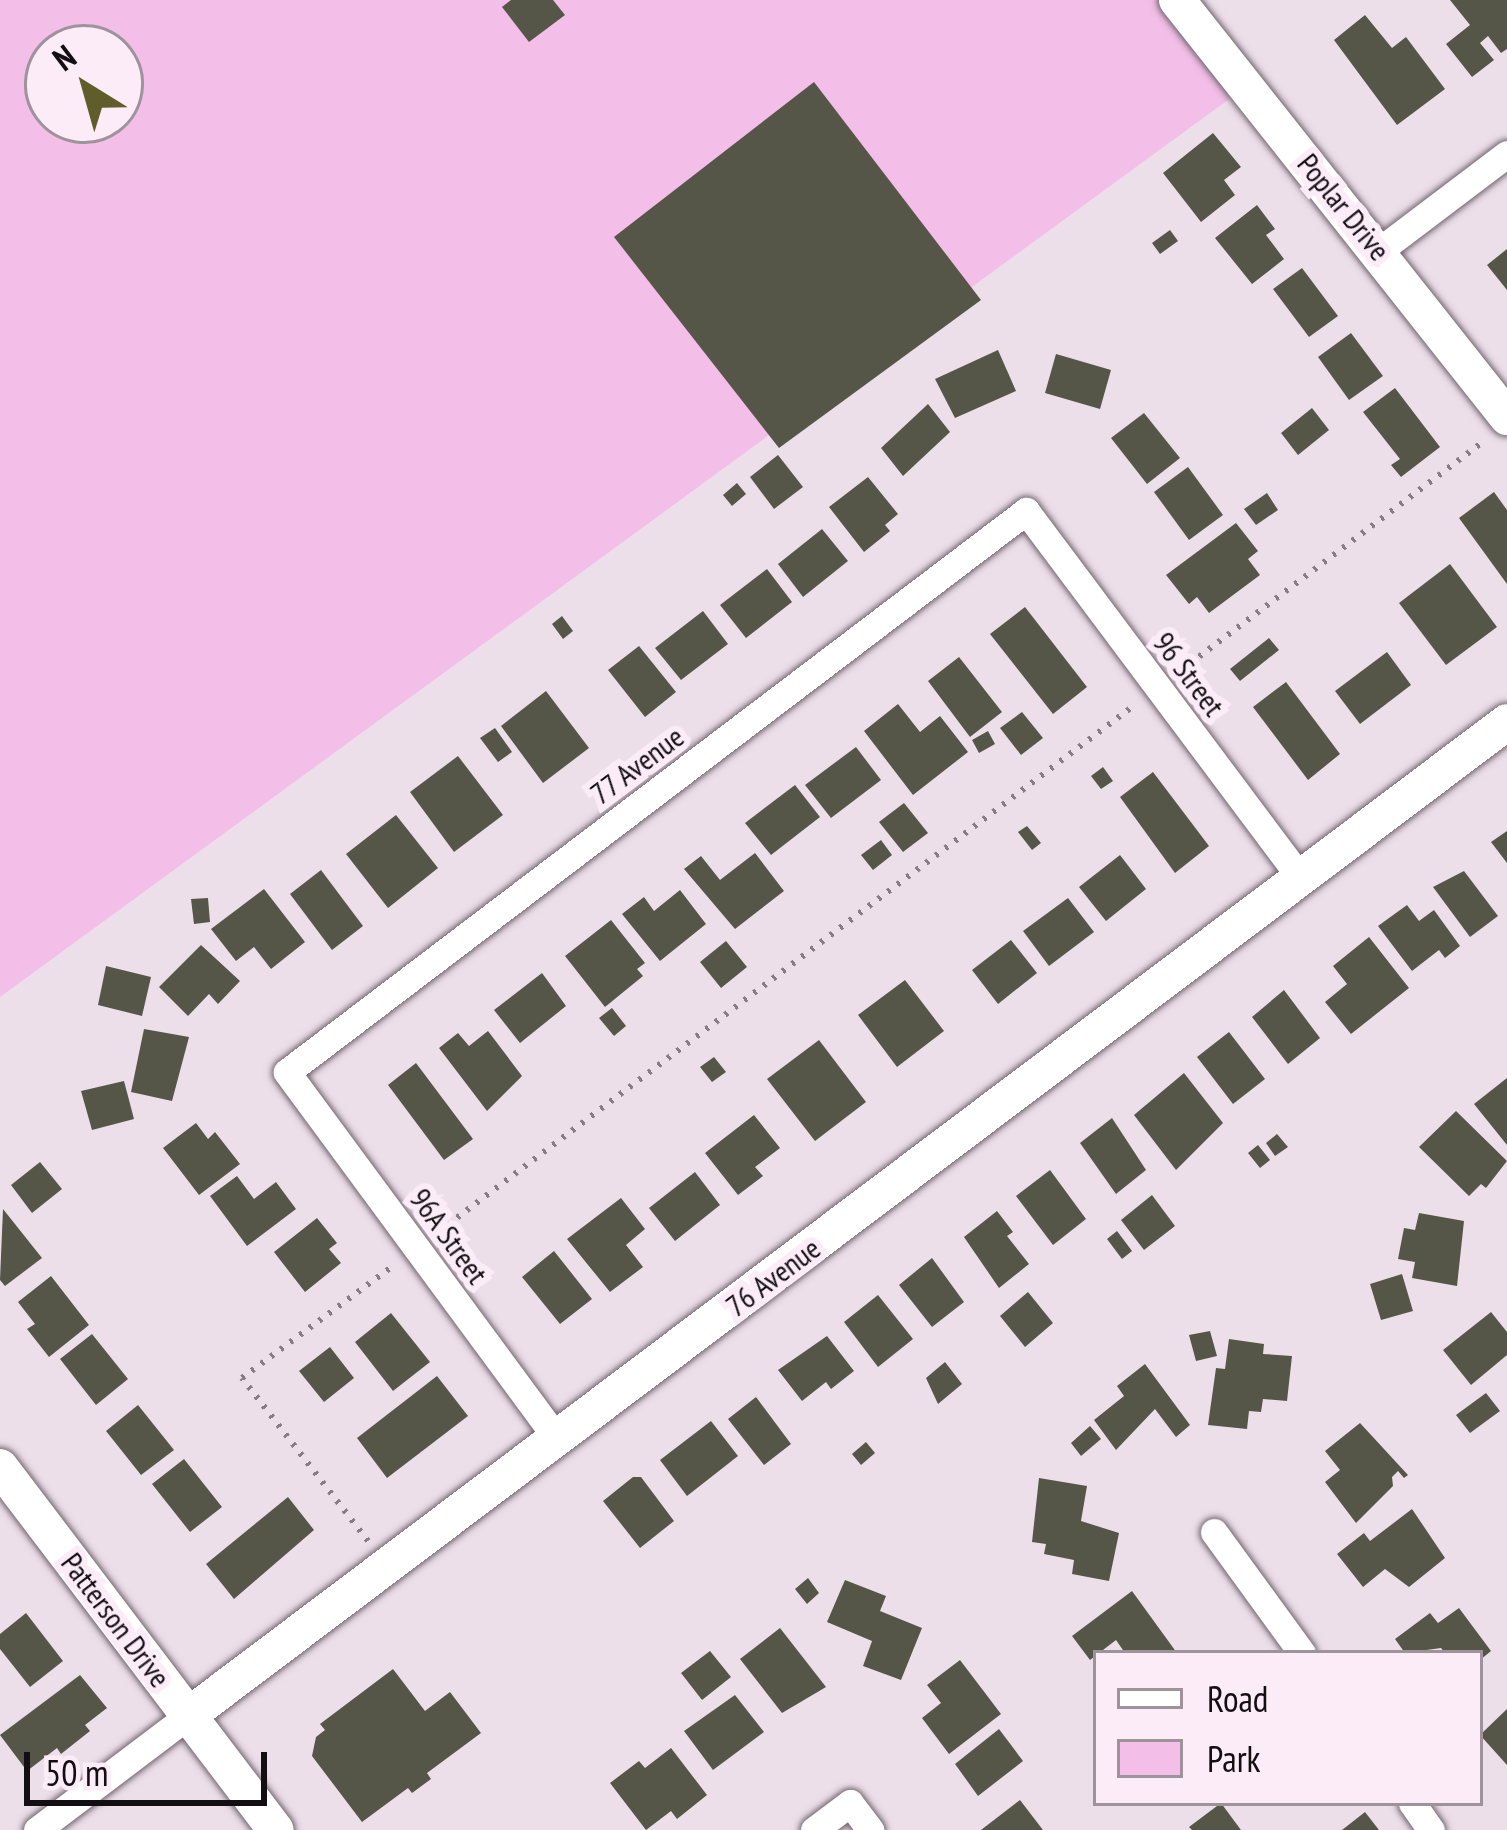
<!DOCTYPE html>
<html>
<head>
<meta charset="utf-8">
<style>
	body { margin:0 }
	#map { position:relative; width:1507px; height:1830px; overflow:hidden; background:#eddfea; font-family:"PT Sans Narrow",sans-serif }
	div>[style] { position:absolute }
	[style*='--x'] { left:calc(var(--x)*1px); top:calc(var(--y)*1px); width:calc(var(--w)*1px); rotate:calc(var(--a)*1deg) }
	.green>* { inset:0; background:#f3bee7 }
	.building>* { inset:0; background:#565648 }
	.path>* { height:6px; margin-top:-3px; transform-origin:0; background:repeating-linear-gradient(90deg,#867c84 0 3px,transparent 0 12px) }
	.roads { filter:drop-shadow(0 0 3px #72656f) drop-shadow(0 0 3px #72656f) }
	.minor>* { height:27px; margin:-13.5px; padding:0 13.5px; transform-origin:13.5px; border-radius:13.5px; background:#fff }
	.tertiary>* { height:36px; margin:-18px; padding:0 18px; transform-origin:18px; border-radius:18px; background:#fff }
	span { translate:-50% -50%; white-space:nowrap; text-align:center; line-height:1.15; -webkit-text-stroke:12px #fbecf7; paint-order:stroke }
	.street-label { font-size:30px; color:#130e12 }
	.legend { position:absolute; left:1093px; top:1650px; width:390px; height:156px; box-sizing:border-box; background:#fbecf7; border:3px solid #9e939b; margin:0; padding:15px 21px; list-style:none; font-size:36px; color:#130e12 }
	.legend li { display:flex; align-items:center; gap:24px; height:60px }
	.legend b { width:60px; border:3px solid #9e939b }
	.north { position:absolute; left:24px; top:24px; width:120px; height:120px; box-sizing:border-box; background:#fbecf7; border:3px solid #9e939b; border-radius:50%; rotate:323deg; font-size:33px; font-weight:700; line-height:48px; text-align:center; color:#130e12 }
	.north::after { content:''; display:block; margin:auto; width:42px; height:54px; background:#615d2a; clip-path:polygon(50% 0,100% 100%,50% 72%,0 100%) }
	.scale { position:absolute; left:24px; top:1752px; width:243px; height:54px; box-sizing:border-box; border:6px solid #130e12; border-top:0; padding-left:15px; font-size:36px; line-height:42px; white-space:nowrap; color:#130e12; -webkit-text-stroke:9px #fbecf7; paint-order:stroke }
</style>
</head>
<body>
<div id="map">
	<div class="green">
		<div style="clip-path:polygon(evenodd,0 0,1177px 0,1247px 86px,0 997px,0 0,48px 48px,120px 48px,120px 120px,48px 120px,48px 48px)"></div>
	</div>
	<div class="building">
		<div style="clip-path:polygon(511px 0,553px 0,565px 15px,529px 42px,502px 7px)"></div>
		<div style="clip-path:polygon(1450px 0,1507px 0,1507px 49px,1501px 53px,1488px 36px,1480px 43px,1494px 60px,1472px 77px,1446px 44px,1470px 25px)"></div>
		<div style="clip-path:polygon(1365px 15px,1392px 48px,1406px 37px,1445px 89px,1397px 125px,1334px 40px)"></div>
		<div style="clip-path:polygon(814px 82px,981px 300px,779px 448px,614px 237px)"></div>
		<div style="clip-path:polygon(1213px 133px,1241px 167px,1224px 180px,1235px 195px,1201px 222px,1163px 173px)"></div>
		<div style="clip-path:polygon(1257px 205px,1275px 229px,1266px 235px,1284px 259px,1252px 284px,1215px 238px)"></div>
		<div style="clip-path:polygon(1170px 230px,1178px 241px,1160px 254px,1152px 243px)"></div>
		<div style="clip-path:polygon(1507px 249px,1507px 290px,1487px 265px)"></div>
		<div style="clip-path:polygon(1302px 268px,1338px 316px,1309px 337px,1273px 289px)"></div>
		<div style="clip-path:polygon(1351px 333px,1383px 376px,1349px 400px,1318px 357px)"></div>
		<div style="clip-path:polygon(998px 350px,1016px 391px,955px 418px,935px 379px)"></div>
		<div style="clip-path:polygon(1056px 354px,1111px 370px,1100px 409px,1045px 393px)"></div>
		<div style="clip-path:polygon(1395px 388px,1440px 447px,1401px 477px,1391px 465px,1400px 459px,1363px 412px)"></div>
		<div style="clip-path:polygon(928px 404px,950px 432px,903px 476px,881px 448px)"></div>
		<div style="clip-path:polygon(1312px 408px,1329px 430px,1298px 455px,1281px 433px)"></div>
		<div style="clip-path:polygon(1144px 413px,1180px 458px,1147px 484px,1111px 438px)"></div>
		<div style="clip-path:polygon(778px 455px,803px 487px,774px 509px,750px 477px)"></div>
		<div style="clip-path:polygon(1188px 467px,1223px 515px,1189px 540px,1154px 492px)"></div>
		<div style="clip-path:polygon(868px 477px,898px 514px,885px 525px,890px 531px,864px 552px,829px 507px)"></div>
		<div style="clip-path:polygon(737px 483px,746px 494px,732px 506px,723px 495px)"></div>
		<div style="clip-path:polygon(1494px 492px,1507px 510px,1507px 584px,1459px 518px)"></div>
		<div style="clip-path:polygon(1267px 493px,1278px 510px,1256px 525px,1244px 509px)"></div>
		<div style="clip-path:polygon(1236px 523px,1258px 551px,1248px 559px,1260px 575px,1209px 613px,1197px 597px,1189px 604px,1166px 575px)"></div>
		<div style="clip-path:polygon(822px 529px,848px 561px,803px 597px,778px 564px)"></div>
		<div style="clip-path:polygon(1450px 564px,1497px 627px,1446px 665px,1399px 603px)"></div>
		<div style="clip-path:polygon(767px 569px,792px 602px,746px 638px,720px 605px)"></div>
		<div style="clip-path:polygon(1025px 607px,1087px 687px,1053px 714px,990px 634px)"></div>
		<div style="clip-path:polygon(703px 611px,728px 644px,681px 680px,655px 648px)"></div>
		<div style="clip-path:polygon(562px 616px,573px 631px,563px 639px,552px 624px)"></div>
		<div style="clip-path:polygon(1269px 638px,1279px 650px,1240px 681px,1230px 669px)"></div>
		<div style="clip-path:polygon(639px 646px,676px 692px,645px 717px,608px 670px)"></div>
		<div style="clip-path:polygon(1387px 652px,1411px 685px,1360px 724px,1335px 691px)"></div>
		<div style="clip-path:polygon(959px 657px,1002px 712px,970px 737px,928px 681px)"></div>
		<div style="clip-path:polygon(1286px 682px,1340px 754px,1308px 780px,1253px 707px)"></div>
		<div style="clip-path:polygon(546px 691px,589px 748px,543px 783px,501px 726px)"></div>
		<div style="clip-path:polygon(898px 704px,920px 732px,940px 716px,968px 752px,913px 795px,864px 731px)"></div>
		<div style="clip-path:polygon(1022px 712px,1043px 738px,1021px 755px,1000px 728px)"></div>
		<div style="clip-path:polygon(495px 728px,512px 752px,498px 762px,480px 738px)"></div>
		<div style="clip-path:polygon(988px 731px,995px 744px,979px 753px,972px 740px)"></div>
		<div style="clip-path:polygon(856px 747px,881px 780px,831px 818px,805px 785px)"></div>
		<div style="clip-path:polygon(458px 756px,503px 815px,454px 852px,410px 792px)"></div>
		<div style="clip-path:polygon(1103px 767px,1113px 781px,1101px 789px,1091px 776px)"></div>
		<div style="clip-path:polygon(1153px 772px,1209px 846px,1175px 873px,1120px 797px)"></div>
		<div style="clip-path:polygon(795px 785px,820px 817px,771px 855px,745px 823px)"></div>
		<div style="clip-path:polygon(904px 803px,928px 833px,903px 852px,879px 822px)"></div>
		<div style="clip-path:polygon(396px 815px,438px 868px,388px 908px,346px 854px)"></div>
		<div style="clip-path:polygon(1027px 826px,1041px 843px,1032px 850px,1018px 832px)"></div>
		<div style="clip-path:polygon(1507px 831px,1507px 863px,1491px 842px)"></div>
		<div style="clip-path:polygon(881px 840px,892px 855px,873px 870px,861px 855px)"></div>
		<div style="clip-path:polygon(755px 853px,784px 891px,735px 929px,684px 869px,701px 856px,720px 880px)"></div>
		<div style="clip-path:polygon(1120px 855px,1146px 889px,1106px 921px,1079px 887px)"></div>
		<div style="clip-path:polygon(321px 870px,363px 926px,332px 950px,290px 894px)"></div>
		<div style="clip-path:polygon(1464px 871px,1498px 916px,1470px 937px,1433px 887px)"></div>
		<div style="clip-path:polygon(264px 889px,305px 942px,271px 969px,254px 947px,236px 961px,211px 929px)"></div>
		<div style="clip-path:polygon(680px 890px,706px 924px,660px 961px,622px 914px,644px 897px,654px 911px)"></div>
		<div style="clip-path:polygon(208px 898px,210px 922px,194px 924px,191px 899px)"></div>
		<div style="clip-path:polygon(1068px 898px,1094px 932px,1049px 966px,1023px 931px)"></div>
		<div style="clip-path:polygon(1407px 905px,1419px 921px,1434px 910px,1460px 946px,1445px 958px,1439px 950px,1412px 971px,1378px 926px)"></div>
		<div style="clip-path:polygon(611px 920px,645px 963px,637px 969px,643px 976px,605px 1007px,565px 956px)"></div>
		<div style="clip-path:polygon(1369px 937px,1409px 988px,1351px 1034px,1325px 1002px,1347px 984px,1333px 966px)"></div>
		<div style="clip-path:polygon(1011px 940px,1037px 973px,998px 1004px,972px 970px)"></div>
		<div style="clip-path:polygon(726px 941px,747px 967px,721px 988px,700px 962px)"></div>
		<div style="clip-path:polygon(201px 945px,240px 981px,218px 1004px,209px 994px,188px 1016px,159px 987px)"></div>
		<div style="clip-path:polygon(106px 966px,151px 977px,142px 1016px,98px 1005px)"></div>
		<div style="clip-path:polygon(542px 973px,566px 1006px,520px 1043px,494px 1010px)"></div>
		<div style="clip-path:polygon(905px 980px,944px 1031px,897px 1067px,858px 1015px)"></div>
		<div style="clip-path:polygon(1284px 990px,1320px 1038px,1288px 1064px,1252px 1017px)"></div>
		<div style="clip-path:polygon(612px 1008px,626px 1026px,614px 1036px,599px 1018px)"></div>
		<div style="clip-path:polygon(144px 1029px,189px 1037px,172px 1101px,131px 1092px)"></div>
		<div style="clip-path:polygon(488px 1031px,522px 1076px,487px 1111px,439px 1048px,458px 1033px,469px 1046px)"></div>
		<div style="clip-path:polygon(1229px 1032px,1265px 1079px,1233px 1104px,1197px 1057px)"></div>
		<div style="clip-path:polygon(819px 1040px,866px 1102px,815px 1141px,767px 1079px)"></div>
		<div style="clip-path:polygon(714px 1057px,726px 1072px,712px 1082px,700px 1067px)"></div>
		<div style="clip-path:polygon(416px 1063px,473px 1139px,444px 1160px,388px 1085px)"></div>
		<div style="clip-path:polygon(1184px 1073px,1223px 1123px,1176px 1170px,1134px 1115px)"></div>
		<div style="clip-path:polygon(1507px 1078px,1507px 1145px,1474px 1104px)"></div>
		<div style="clip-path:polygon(124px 1081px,134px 1119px,92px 1130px,81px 1091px)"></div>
		<div style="clip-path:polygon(1456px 1111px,1507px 1161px,1486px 1188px,1481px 1184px,1469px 1196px,1419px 1147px)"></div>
		<div style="clip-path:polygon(754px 1115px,780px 1148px,755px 1167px,763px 1176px,738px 1195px,705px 1153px)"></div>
		<div style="clip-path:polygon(1112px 1118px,1146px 1170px,1116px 1194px,1080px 1143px)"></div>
		<div style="clip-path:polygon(196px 1123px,208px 1139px,215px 1132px,240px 1164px,199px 1195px,163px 1148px)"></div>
		<div style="clip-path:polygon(1277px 1134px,1288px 1147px,1275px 1156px,1266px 1143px)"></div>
		<div style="clip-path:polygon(1258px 1145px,1270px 1160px,1260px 1168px,1248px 1153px)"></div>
		<div style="clip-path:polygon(40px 1162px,62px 1189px,32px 1213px,11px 1185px)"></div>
		<div style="clip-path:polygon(1050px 1170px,1086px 1219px,1053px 1245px,1016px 1196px)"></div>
		<div style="clip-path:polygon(695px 1172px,720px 1205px,675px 1241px,649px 1208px)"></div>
		<div style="clip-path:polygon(237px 1176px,254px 1199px,276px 1182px,296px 1209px,247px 1246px,210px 1196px)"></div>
		<div style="clip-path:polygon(1152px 1195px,1175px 1226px,1144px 1250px,1121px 1220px)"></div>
		<div style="clip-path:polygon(621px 1198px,645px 1229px,626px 1245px,643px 1267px,610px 1292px,567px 1239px)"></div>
		<div style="clip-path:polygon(3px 1209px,42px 1258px,5px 1286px,0 1280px)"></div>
		<div style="clip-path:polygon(997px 1211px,1013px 1232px,1007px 1236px,1029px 1264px,999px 1288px,964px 1237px)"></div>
		<div style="clip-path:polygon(1419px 1213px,1464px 1221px,1457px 1286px,1412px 1278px,1415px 1262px,1398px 1259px,1404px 1228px,1415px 1230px)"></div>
		<div style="clip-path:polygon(317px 1218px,337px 1243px,329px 1249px,341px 1263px,305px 1292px,274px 1252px)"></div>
		<div style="clip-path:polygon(1117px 1231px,1132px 1251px,1122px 1259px,1107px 1239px)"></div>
		<div style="clip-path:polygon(554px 1251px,592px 1299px,560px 1324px,522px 1277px)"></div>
		<div style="clip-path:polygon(932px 1258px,964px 1302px,932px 1327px,899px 1285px)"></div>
		<div style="clip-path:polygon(1402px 1274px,1413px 1311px,1381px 1320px,1370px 1284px)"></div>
		<div style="clip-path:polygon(51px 1276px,89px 1325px,49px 1357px,27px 1329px,35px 1324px,18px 1302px)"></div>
		<div style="clip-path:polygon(1028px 1292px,1053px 1323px,1025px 1347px,1000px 1316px)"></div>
		<div style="clip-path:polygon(878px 1295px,913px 1339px,878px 1367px,844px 1322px)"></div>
		<div style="clip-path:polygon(1491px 1312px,1507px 1332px,1507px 1355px,1471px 1385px,1443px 1350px)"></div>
		<div style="clip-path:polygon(391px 1313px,430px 1362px,393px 1391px,355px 1342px)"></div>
		<div style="clip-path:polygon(1210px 1331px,1217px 1356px,1196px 1361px,1189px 1335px)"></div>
		<div style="clip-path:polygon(92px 1334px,128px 1379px,96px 1405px,60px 1359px)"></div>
		<div style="clip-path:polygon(827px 1336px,854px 1371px,831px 1389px,826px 1382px,802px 1401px,778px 1370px)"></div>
		<div style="clip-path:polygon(1229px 1339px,1264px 1344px,1263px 1354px,1292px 1356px,1287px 1401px,1263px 1399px,1261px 1412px,1249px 1411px,1247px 1429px,1208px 1425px,1216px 1368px,1225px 1369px)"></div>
		<div style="clip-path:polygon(330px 1347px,354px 1378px,324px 1402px,299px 1371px)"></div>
		<div style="clip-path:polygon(945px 1362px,962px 1384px,938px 1404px,926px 1378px)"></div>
		<div style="clip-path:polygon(1145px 1364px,1190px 1425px,1176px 1437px,1155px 1409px,1116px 1450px,1094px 1420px,1124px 1396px,1117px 1386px)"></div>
		<div style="clip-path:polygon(437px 1376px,468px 1416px,387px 1478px,357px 1438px)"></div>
		<div style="clip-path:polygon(1486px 1393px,1500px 1411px,1470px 1433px,1456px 1415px)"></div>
		<div style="clip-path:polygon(756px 1397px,791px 1444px,764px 1465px,728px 1419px)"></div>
		<div style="clip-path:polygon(138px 1405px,174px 1450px,141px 1475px,106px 1431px)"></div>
		<div style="clip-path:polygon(711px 1421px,738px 1456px,687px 1496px,660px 1460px)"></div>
		<div style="clip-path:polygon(1360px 1423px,1408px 1475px,1404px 1478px,1398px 1471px,1392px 1477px,1393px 1486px,1356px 1523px,1325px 1482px,1340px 1470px,1325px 1451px)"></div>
		<div style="clip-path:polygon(1090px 1426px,1101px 1439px,1081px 1456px,1071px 1443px)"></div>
		<div style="clip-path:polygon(866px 1442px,875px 1453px,861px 1465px,852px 1454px)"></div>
		<div style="clip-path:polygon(184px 1459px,222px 1507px,190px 1532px,152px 1484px)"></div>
		<div style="clip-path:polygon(633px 1477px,641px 1477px,674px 1521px,640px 1548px,603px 1501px)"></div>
		<div style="clip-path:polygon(1039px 1478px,1087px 1486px,1081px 1521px,1119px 1533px,1109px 1581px,1072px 1574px,1074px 1560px,1044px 1554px,1046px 1544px,1032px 1542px)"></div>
		<div style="clip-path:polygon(288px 1497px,314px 1530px,234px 1599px,206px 1564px)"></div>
		<div style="clip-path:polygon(1412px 1509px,1445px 1558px,1409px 1587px,1385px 1569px,1363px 1587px,1337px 1554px,1364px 1533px,1370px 1541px)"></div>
		<div style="clip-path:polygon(808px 1578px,819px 1593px,807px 1604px,795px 1589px)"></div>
		<div style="clip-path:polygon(845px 1580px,886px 1596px,880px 1611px,922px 1628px,901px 1680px,863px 1666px,872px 1641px,827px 1622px)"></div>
		<div style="clip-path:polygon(1132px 1591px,1177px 1653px,1125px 1653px,1116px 1640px,1090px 1660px,1072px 1636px)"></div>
		<div style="clip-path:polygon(1459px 1608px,1491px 1651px,1480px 1660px,1480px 1653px,1445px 1653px,1441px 1648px,1405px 1653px,1395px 1639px,1430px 1613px,1438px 1623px)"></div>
		<div style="clip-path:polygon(26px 1613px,63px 1661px,30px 1687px,0 1649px,0 1634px)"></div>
		<div style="clip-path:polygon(780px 1628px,826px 1687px,782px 1713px,740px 1659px)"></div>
		<div style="clip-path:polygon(710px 1651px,731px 1677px,702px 1700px,681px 1673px)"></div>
		<div style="clip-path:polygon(960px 1660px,1001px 1714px,949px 1754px,922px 1718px,941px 1703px,927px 1685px)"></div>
		<div style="clip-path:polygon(393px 1669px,425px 1711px,450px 1692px,481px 1733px,427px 1773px,431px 1779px,412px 1793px,408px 1788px,362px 1822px,312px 1756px,316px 1737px,325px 1730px,320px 1724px)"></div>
		<div style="clip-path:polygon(80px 1675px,107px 1708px,85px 1725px,90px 1731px,61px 1754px,57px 1748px,27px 1771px,0 1735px)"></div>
		<div style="clip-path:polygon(735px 1695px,764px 1732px,713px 1770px,684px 1731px)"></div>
		<div style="clip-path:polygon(1507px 1709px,1507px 1765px,1480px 1735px)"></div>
		<div style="clip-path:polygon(999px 1729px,1023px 1761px,978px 1796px,955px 1764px)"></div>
		<div style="clip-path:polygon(671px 1748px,707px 1795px,677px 1819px,671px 1811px,646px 1830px,610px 1783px,639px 1761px,645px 1768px)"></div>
		<div style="clip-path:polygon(1020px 1800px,1043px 1830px,981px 1830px)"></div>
		<div style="clip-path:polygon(1221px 1803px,1241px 1830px,1192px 1830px,1189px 1827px)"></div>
		<div style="clip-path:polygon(1365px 1812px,1379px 1830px,1342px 1830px)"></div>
	</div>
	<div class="path">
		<div style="--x:1180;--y:671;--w:383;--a:-37.1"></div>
		<div style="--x:438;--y:1232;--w:875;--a:-37.11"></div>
		<div style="--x:368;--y:1541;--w:206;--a:-127.7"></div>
		<div style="--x:242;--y:1378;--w:189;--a:-36.6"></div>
	</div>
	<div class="roads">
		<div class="minor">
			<div style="--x:1380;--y:250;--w:159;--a:-37.1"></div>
			<div style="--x:558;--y:1440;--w:457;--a:-126.4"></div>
			<div style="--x:287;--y:1072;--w:928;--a:-37.2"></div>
			<div style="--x:1026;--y:511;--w:456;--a:53.2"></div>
			<div style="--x:1214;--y:1532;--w:150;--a:54"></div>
			<div style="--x:1412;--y:1803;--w:33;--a:55"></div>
			<div style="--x:37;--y:1830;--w:191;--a:-37.1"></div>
			<div style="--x:814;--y:1830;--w:45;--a:-36.9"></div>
			<div style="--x:850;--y:1803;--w:34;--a:53"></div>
		</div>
		<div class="tertiary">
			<div style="--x:1177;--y:0;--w:532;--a:51.64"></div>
			<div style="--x:0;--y:1467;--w:456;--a:52.8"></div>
			<div style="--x:189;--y:1715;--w:1650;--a:-36.99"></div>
		</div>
	</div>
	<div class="street-label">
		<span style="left:1344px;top:207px;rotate:51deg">Poplar Drive</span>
		<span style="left:1189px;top:674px;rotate:53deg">96 Street</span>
		<span style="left:637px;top:765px;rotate:-37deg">77 Avenue</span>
		<span style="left:449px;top:1236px;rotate:54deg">96A Street</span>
		<span style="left:773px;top:1277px;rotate:-37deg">76 Avenue</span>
		<span style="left:116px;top:1620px;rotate:53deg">Patterson Drive</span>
	</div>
	<ul class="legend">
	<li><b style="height:15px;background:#fff"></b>Road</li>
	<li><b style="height:33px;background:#f3bee7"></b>Park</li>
	</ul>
	<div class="north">N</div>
	<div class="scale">50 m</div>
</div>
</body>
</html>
